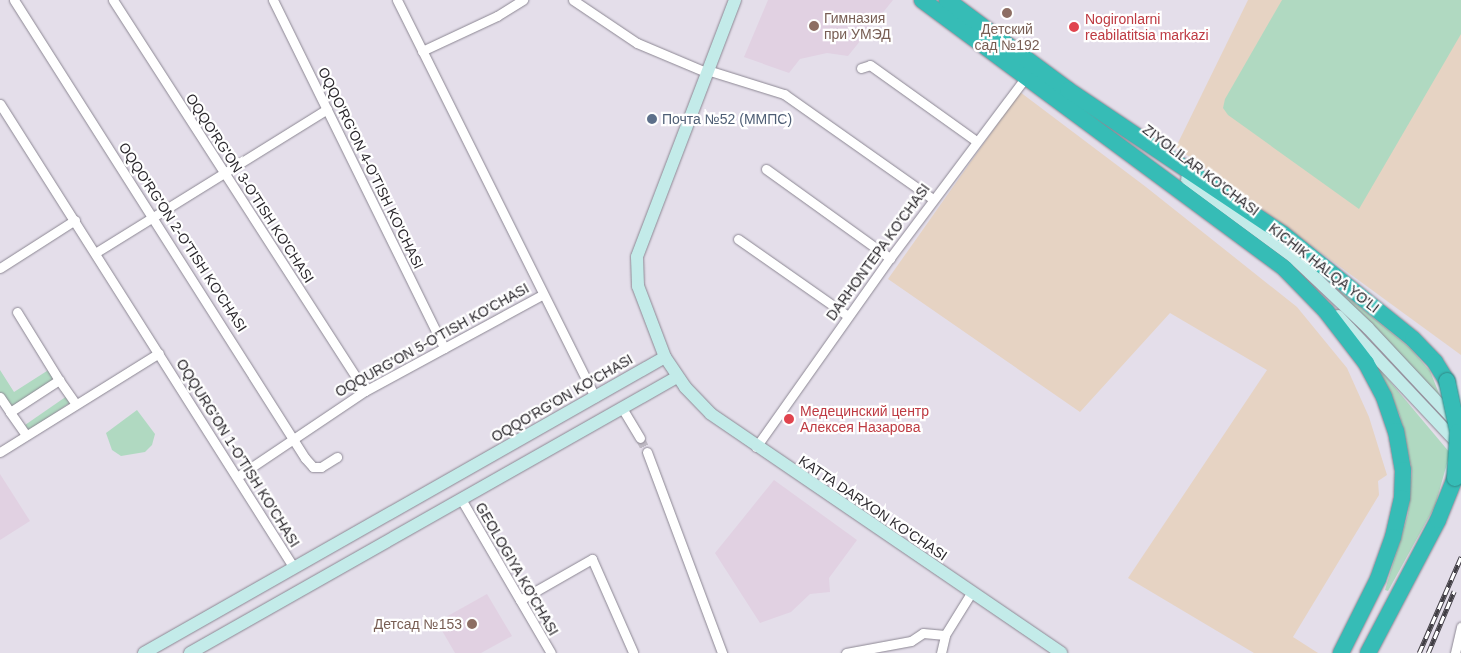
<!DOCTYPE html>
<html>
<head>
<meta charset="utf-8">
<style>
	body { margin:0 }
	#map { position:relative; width:1461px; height:653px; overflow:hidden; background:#e4deea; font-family:Helvetica,sans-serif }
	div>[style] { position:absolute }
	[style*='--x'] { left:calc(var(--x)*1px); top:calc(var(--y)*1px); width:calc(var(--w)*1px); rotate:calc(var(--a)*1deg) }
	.industrial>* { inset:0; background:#e6d3c3 }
	.education>* { inset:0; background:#e1d1e2 }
	.green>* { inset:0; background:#b0d9c1 }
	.street-tunnel>* { height:9px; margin-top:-4.5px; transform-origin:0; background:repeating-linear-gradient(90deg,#bfbac4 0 9px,transparent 0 13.5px) }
	.roads { filter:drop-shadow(0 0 1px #8c8793) drop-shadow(0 0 1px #8c8793) }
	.street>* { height:9px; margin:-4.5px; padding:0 4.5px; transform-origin:4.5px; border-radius:4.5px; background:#fff }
	.secondary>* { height:12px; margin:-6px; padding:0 6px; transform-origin:6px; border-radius:6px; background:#c3ebe9 }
	.highway>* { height:16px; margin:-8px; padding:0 8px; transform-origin:8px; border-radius:8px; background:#36bcb6 }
	.rail>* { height:4.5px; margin-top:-2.25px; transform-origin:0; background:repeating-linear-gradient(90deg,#fff 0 8px,#413e44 0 16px); box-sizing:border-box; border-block:1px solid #413e44 }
	.bridges { filter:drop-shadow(0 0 1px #328886) drop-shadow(0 0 1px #328886) }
	.highway-bridge>* { height:16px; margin:-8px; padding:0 8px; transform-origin:8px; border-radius:8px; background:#36bcb6 }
	.dots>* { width:14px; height:14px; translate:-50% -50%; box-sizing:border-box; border:2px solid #fff; border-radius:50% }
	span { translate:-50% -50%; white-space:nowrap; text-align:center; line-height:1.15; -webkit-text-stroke:4.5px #fff; paint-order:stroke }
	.education-label { font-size:14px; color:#785e54 }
	.left { translate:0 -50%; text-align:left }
	.right { translate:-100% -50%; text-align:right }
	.health-label { font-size:14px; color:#be3a42 }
	.service-label { font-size:14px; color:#4e5e75 }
	.street-label { font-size:14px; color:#2b282d }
</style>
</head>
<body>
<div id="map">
	<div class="industrial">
		<div style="clip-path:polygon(1248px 0,1461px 0,1461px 355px,1176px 147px)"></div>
		<div style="clip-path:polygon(1020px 92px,1146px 187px,1297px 307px,1347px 368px,1369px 417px,1387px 475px,1378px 481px,1379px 495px,1293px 637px,1318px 653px,1254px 653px,1128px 578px,1267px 370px,1170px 313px,1080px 412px,888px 279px)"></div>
	</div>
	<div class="education">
		<div style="clip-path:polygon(768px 0,893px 0,848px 56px,827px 53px,800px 59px,789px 73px,744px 57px)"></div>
		<div style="clip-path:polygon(0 474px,30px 521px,0 540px)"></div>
		<div style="clip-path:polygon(774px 480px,857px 540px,829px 578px,830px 592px,810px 594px,791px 612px,760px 623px,715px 553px)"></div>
		<div style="clip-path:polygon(487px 594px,512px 636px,481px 653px,455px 653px,437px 622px)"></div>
	</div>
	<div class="green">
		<div style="clip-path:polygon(1282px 0,1461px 0,1461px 34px,1359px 209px,1228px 115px,1223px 108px,1225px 99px)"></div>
		<div style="clip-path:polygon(1332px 284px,1410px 348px,1430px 371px,1442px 401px)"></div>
		<div style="clip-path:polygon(1377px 366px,1450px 453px,1435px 506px,1388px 591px,1385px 590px,1408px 514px,1412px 471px,1400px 416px)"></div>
		<div style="clip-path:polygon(50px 369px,57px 379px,6px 413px,0 403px,0 370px,14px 392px)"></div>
		<div style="clip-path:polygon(67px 396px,71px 402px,29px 431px,25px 425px)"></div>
		<div style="clip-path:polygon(137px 410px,155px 434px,152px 445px,145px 452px,121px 456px,112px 450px,106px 433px)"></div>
	</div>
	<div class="street-tunnel">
		<div style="--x:640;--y:438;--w:16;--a:63"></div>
	</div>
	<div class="roads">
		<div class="street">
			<div style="--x:14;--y:0;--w:543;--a:57.57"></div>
			<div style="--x:305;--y:458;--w:12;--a:48"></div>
			<div style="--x:313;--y:467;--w:8;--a:0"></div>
			<div style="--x:321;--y:467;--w:19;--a:-32"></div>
			<div style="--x:113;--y:0;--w:465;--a:57.2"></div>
			<div style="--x:273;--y:0;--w:388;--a:63.8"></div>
			<div style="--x:397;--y:0;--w:444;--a:63.5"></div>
			<div style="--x:573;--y:0;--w:77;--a:33.9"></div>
			<div style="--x:637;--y:43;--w:75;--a:22.8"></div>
			<div style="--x:422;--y:51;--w:83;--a:-25"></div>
			<div style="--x:497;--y:16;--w:31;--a:-32"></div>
			<div style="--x:861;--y:68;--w:9;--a:-18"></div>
			<div style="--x:870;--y:65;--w:130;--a:35.6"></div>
			<div style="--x:707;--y:70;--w:81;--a:17.3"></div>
			<div style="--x:784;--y:94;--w:182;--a:35.2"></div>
			<div style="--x:0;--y:104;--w:549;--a:57.64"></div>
			<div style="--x:766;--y:169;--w:153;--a:35.7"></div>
			<div style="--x:738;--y:239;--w:134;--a:35"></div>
			<div style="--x:95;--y:253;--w:273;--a:-31.8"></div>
			<div style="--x:0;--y:268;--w:89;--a:-32.6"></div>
			<div style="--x:17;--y:312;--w:80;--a:58.3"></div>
			<div style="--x:0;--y:397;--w:18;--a:56"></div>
			<div style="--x:622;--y:408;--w:35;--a:59"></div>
			<div style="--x:26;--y:435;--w:28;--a:-125"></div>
			<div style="--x:10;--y:412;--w:59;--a:-33.1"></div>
			<div style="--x:59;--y:380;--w:29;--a:55"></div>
			<div style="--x:756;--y:447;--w:232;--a:-54.7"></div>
			<div style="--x:890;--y:258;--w:226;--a:-53.1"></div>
			<div style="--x:0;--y:452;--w:187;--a:-31.9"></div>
			<div style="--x:647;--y:452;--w:215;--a:69.5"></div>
			<div style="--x:237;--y:477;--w:154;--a:-33.9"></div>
			<div style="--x:365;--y:391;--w:201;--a:-28.5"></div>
			<div style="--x:461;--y:499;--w:178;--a:59.7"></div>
			<div style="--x:520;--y:600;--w:83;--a:-29.7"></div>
			<div style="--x:592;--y:559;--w:102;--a:66.2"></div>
			<div style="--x:846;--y:653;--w:66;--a:-10.5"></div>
			<div style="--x:911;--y:641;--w:14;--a:-34"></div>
			<div style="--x:923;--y:633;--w:22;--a:5"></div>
			<div style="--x:941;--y:653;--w:18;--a:-77"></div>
			<div style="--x:945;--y:635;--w:49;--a:-58.2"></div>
			<div style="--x:1455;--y:653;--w:27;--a:-77"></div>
		</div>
		<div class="secondary">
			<div style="--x:735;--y:0;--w:275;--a:110.9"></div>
			<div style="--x:637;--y:257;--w:29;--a:88"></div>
			<div style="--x:638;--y:286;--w:76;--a:69.2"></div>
			<div style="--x:665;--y:357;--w:36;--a:56"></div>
			<div style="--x:685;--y:387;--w:37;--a:46"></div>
			<div style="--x:711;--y:414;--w:424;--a:34.3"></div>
			<div style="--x:1187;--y:179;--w:132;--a:36.3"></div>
			<div style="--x:1293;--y:257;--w:103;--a:43.4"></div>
			<div style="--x:1368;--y:328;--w:130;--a:46.9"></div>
			<div style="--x:1338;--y:316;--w:180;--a:46.8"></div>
			<div style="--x:144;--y:653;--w:599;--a:-29.6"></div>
			<div style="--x:190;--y:653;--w:560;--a:-29.54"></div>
		</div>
		<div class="highway">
			<div style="--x:922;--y:0;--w:452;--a:36.5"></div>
			<div style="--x:1285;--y:269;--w:59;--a:45.7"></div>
			<div style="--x:1326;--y:311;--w:66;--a:52.4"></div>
			<div style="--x:1366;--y:363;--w:38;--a:62"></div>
			<div style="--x:1384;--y:397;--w:36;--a:71"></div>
			<div style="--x:1396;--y:431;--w:40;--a:80"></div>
			<div style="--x:1403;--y:470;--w:28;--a:92"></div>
			<div style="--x:1402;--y:498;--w:40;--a:103"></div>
			<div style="--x:1393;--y:537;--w:45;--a:109.7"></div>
			<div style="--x:1378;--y:579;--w:83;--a:116.6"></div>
			<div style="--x:947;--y:0;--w:151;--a:36.6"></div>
			<div style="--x:1068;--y:90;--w:259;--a:33.8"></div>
			<div style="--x:1283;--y:234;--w:167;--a:38.9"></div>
			<div style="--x:1413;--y:339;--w:32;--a:46"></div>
			<div style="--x:1435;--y:362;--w:22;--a:58"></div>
			<div style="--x:1368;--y:653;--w:150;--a:-62.2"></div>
			<div style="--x:1438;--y:520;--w:45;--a:-68"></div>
		</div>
	</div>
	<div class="rail">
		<div style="--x:1419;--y:653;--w:105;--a:-66.4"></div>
		<div style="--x:1428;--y:653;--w:67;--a:-67.2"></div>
	</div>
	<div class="bridges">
		<div class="highway-bridge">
			<div style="--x:1447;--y:381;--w:52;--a:77.8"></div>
			<div style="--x:1458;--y:432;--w:46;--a:93.7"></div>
		</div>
	</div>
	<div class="dots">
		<div style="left:1007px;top:13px;background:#8d6e63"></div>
		<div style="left:814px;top:26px;background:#8d6e63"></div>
		<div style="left:1074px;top:27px;background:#e0444e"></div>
		<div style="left:652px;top:119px;background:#5c6f8a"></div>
		<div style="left:789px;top:419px;background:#e0444e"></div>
		<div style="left:472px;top:624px;background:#8d6e63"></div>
	</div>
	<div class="education-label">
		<span class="left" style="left:824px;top:26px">Гимназия<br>при УМЭД</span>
		<span style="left:1007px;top:37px">Детский<br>сад №192</span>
		<span class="right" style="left:462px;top:624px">Детсад №153</span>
	</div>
	<div class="health-label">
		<span class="left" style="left:1085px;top:27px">Nogironlarni<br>reabilatitsia markazi</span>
		<span class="left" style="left:800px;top:419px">Медецинский центр<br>Алексея Назарова</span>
	</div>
	<div class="service-label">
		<span class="left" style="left:662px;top:119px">Почта №52 (ММПС)</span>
	</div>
	<div class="street-label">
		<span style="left:371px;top:168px;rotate:64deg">OQQO'RG'ON 4-O'TISH KO'CHASI</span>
		<span style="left:1201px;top:170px;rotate:37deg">ZIYOLILAR KO'CHASI</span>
		<span style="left:250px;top:188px;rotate:57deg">OQQO'RG'ON 3-O'TISH KO'CHASI</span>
		<span style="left:183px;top:237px;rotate:57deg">OQQO'RG'ON 2-O'TISH KO'CHASI</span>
		<span style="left:878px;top:252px;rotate:-54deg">DARHONTEPA KO'CHASI</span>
		<span style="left:1324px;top:268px;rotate:38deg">KICHIK HALQA YO'LI</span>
		<span style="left:432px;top:340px;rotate:-29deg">OQQURG'ON 5-O'TISH KO'CHASI</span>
		<span style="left:562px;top:398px;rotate:-30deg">OQQO'RG'ON KO'CHASI</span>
		<span style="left:238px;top:453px;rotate:58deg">OQQURG'ON 1-O'TISH KO'CHASI</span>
		<span style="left:873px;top:508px;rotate:34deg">KATTA DARXON KO'CHASI</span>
		<span style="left:517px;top:569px;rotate:60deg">GEOLOGIYA KO'CHASI</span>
	</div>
</div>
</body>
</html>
